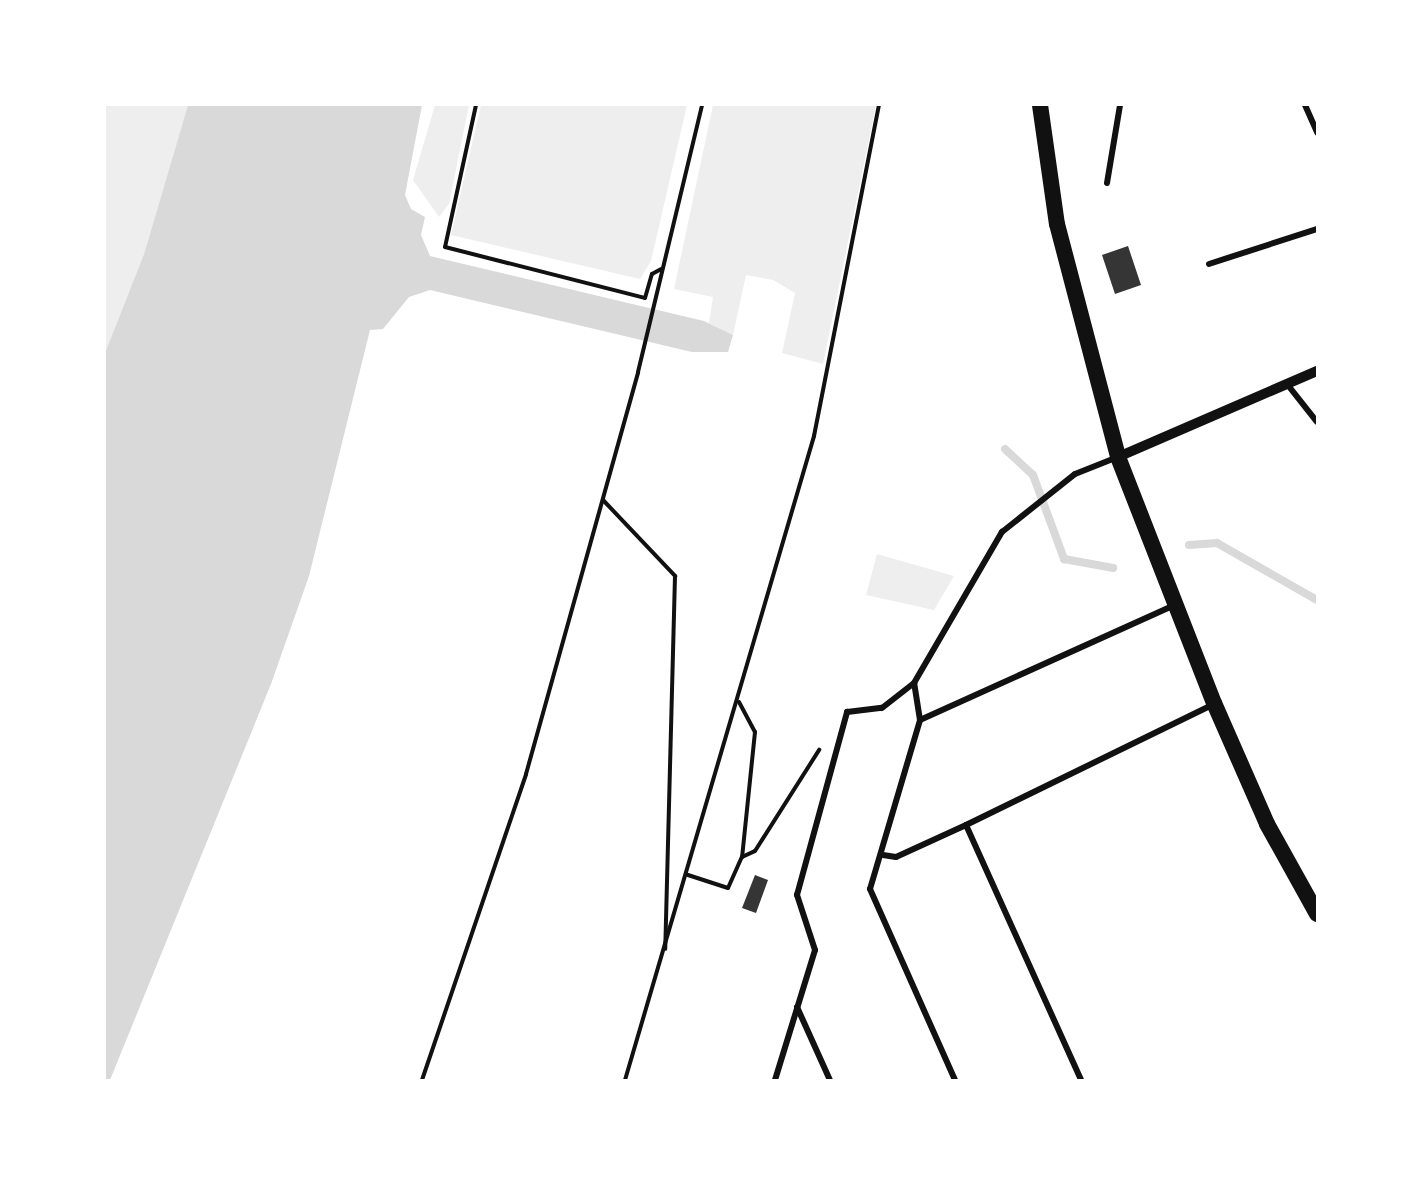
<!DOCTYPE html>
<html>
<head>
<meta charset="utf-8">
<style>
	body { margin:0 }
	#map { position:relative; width:1422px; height:1185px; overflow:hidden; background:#fff; font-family:Montserrat,sans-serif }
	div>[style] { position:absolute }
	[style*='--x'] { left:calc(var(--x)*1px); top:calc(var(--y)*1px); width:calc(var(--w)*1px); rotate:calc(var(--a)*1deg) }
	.green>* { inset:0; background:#eee }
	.water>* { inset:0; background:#d9d9d9 }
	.stream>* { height:8px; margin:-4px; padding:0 4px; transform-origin:4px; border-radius:4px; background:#d9d9d9 }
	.building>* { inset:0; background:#353535 }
	.path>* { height:4px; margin:-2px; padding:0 2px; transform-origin:2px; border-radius:2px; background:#111 }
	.minor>* { height:6px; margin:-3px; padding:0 3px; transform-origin:3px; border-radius:3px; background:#111 }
	.tertiary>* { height:10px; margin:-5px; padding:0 5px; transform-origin:5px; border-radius:5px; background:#111 }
	.trunk>* { height:16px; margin:-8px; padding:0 8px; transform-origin:8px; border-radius:8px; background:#111 }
	span { translate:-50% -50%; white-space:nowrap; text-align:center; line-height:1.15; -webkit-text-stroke:5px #fff; paint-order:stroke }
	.frame { position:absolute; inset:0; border:106px solid #fff; pointer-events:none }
</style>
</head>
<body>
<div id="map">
	<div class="green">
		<div style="clip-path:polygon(105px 105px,188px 105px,144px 254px,105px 353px)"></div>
		<div style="clip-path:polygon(435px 105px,469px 105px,449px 204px,439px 217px,413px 180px)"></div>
		<div style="clip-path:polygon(481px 105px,687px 105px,651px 261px,640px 279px,451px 235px)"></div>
		<div style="clip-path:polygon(713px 105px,876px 105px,823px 364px,782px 353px,795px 293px,773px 280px,746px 275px,733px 335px,709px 323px,713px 297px,674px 289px)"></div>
		<div style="clip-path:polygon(877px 554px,954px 576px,934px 610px,866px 595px)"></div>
	</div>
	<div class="water">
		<div style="clip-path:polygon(188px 105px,422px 105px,405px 195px,411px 209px,425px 217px,421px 235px,430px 256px,704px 321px,733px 335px,728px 352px,692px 352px,430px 290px,409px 297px,383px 329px,370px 330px,309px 576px,271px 684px,110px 1080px,105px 1080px,105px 353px,144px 254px)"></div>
	</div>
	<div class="stream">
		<div style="--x:1005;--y:449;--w:38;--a:43"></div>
		<div style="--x:1033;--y:475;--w:90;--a:69.7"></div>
		<div style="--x:1064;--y:559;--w:50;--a:10.4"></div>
		<div style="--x:1189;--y:545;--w:28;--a:-4"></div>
		<div style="--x:1217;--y:543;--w:115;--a:29.7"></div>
	</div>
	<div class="building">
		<div style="clip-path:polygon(1128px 246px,1141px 285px,1115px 294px,1102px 255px)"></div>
		<div style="clip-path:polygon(755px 875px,768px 880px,756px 913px,742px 908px)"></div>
	</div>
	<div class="path">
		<div style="--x:476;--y:105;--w:145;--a:102.3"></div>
		<div style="--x:445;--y:247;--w:206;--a:14.3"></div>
		<div style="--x:645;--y:298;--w:25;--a:-74"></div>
		<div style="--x:652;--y:274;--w:10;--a:-29"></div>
		<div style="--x:603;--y:500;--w:105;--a:46.5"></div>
		<div style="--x:675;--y:576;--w:373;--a:91.5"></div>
		<div style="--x:739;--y:702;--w:34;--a:62"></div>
		<div style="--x:755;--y:732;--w:126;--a:95.9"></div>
		<div style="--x:742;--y:857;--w:14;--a:-25"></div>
		<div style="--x:755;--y:851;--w:120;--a:-57.6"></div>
		<div style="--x:688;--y:875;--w:42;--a:18"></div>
		<div style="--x:728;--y:888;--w:34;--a:-66"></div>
		<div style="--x:422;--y:1080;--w:323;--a:-71.2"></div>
		<div style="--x:526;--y:774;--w:417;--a:-74.4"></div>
		<div style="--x:638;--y:372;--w:275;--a:-76.5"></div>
		<div style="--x:625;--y:1080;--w:671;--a:-73.64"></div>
		<div style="--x:814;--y:436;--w:337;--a:-78.9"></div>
	</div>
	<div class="minor">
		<div style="--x:1305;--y:105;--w:30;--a:66"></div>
		<div style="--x:1107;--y:183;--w:79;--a:-80.5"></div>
		<div style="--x:1209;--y:264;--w:114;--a:-18"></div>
		<div style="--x:1287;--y:384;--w:48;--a:51.7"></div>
		<div style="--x:920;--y:720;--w:277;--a:-24.3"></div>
		<div style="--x:966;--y:825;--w:280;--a:65.7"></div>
		<div style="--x:883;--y:855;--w:13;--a:9"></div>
		<div style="--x:896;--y:857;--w:77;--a:-24.6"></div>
		<div style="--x:966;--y:825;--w:276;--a:-26"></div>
		<div style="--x:797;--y:1007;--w:80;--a:65.7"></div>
		<div style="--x:775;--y:1080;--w:136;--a:-72.9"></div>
		<div style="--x:815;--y:950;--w:58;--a:-108.1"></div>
		<div style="--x:797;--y:895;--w:190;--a:-74.7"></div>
		<div style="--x:847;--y:712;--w:35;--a:-7"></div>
		<div style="--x:882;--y:708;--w:41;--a:-38"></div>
		<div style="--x:955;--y:1080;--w:209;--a:-114"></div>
		<div style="--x:870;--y:889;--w:176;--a:-73.5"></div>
		<div style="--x:920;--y:720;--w:37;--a:-99"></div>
		<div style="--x:914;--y:683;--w:175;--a:-59.8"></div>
		<div style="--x:1002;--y:532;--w:93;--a:-38.5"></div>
		<div style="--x:1075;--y:474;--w:46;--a:-21.6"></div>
	</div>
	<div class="tertiary">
		<div style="--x:1118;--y:457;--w:217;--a:-23.4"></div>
	</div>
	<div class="trunk">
		<div style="--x:1040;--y:105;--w:120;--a:81.9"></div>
		<div style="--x:1057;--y:224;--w:241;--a:75.3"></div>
		<div style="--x:1118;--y:457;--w:264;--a:68.7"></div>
		<div style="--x:1214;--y:703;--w:132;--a:66.3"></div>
		<div style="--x:1267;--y:824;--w:103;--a:60.9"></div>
	</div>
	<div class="frame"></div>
</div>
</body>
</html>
